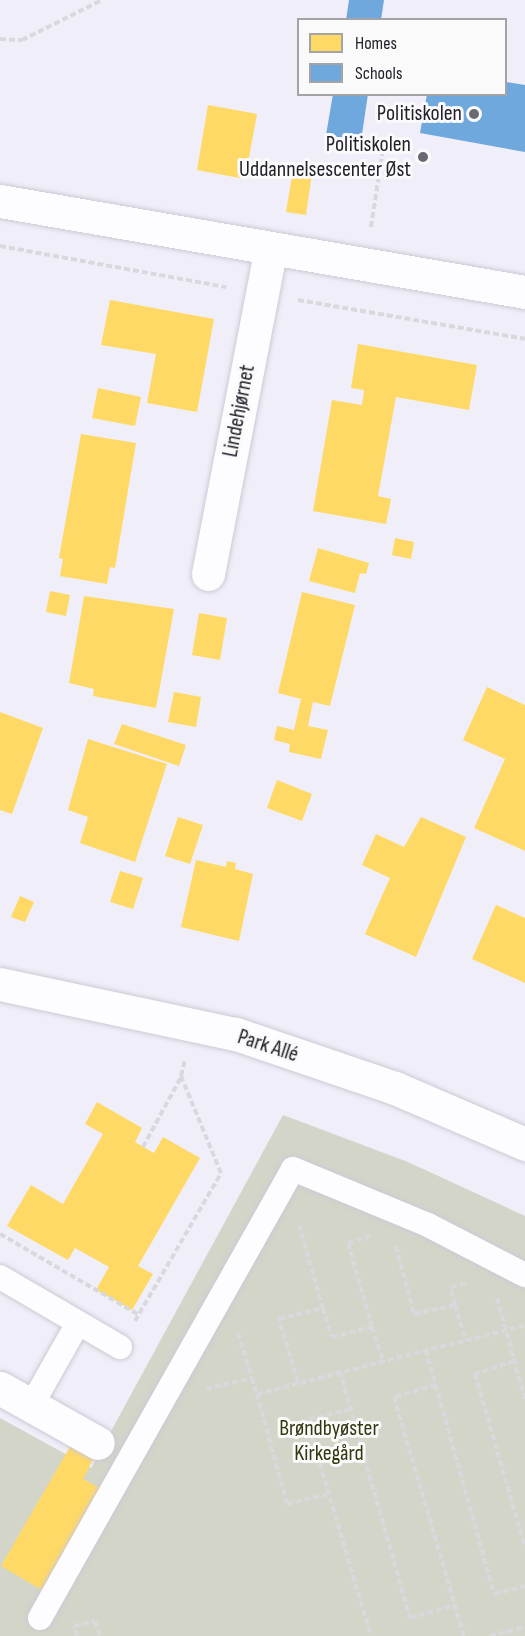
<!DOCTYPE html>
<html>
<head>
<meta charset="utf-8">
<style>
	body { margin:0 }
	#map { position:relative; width:525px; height:1636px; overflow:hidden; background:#f0eef9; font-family:"Sofia Sans Condensed",sans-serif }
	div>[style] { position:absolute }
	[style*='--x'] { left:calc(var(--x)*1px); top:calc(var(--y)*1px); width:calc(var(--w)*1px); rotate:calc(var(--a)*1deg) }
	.green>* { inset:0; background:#d3d5c9 }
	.homes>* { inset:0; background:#ffd966 }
	.schools>* { inset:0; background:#6fa8dc }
	.path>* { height:4px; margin-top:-2px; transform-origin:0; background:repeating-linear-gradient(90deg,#d9d8dc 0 6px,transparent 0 9px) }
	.roads { filter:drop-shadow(0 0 2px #cccad4) drop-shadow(0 0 2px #cccad4) }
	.service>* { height:24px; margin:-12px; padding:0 12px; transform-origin:12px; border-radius:12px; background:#fdfcfe }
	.minor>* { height:33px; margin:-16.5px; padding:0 16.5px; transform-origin:16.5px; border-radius:16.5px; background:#fdfcfe }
	.tertiary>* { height:33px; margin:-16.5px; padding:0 16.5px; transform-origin:16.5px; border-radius:16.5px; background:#fdfcfe }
	.dots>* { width:16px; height:16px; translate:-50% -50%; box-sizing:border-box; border:3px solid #fafafa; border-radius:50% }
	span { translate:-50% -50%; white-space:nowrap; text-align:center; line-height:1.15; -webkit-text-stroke:6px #fafafa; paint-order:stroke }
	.poi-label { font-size:22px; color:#23202c }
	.right { translate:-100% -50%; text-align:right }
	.street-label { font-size:22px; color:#23202c }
	.park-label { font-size:22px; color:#33360f }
	.legend { position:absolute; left:297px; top:18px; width:210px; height:78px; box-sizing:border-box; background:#fafafa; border:2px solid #a4a3a8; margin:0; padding:8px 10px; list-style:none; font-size:18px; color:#23202c }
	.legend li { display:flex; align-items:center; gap:12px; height:30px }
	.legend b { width:30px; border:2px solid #a4a3a8 }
</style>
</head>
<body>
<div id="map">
	<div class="green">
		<div style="clip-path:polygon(283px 1115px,408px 1162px,525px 1216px,525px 1636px,0 1636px,0 1418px,91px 1468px)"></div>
	</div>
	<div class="homes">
		<div style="clip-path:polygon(208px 105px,257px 114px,245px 179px,197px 170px)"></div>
		<div style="clip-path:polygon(293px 170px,312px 173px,306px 215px,286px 212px)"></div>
		<div style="clip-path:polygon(110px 300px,214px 319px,197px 412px,147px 403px,156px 354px,101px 345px)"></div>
		<div style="clip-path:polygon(358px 344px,477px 365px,469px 410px,396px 397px,378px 496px,391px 499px,386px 524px,313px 511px,332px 400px,362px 405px,364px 390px,351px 388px)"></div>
		<div style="clip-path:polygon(98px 388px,141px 397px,135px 426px,92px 418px)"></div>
		<div style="clip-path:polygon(81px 434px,136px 443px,115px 568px,110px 567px,107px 584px,60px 576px,63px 559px,59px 558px)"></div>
		<div style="clip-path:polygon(395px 538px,414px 542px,411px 559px,392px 555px)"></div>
		<div style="clip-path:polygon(318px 548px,369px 563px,366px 574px,360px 573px,355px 593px,309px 581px)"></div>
		<div style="clip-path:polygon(50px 591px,70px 595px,66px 616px,46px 612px)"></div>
		<div style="clip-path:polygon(302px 592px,355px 605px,330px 706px,313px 702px,308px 726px,328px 730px,321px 759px,289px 752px,290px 744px,274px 740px,277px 726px,294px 730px,301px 699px,278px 693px)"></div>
		<div style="clip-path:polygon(84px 596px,174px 609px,156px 708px,93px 696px,94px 689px,69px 683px)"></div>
		<div style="clip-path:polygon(199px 613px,227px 618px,220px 660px,192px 655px)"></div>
		<div style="clip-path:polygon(487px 687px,525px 705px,525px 851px,474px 828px,505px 759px,463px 740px)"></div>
		<div style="clip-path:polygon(174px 692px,201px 697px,196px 727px,168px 722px)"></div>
		<div style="clip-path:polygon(0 712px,43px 728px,12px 814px,0 810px)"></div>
		<div style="clip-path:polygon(122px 724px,186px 745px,179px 766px,114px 744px)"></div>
		<div style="clip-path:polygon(88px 739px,167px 764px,135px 862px,80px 843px,88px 817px,68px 810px)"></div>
		<div style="clip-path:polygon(277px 780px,312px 794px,302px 821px,267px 808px)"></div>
		<div style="clip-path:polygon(178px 817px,203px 825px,190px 864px,165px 856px)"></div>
		<div style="clip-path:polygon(421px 817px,466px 837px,416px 957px,365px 934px,390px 878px,362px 865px,376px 834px,404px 847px)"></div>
		<div style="clip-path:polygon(196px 860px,226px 867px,227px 861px,236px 863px,235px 869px,253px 874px,239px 941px,181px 927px)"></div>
		<div style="clip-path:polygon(120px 871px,143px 878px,133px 909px,110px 902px)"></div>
		<div style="clip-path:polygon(20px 896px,34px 902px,25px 922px,11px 917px)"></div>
		<div style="clip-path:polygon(496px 905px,525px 918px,525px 983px,472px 959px)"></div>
		<div style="clip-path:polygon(97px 1102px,142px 1128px,135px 1142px,154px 1153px,163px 1137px,200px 1158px,138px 1266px,153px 1274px,132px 1310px,96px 1290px,109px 1267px,75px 1248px,68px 1260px,7px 1226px,31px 1185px,63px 1204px,103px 1134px,85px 1124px)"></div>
		<div style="clip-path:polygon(71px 1445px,94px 1458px,83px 1479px,100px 1488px,42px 1590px,1px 1566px)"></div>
	</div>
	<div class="schools">
		<div style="clip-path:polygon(349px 0,384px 0,381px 20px,346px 20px)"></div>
		<div style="clip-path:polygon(506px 82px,525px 85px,525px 152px,420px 133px,427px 94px,506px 94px)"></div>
		<div style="clip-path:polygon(333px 94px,368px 94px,361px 141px,326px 135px)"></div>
	</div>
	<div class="path">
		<div style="--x:0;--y:39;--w:22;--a:3"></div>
		<div style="--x:22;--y:40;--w:89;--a:-26.6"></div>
		<div style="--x:371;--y:227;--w:86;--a:-81.3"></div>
		<div style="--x:0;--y:246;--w:230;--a:10.3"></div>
		<div style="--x:298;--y:300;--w:230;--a:9.7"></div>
		<div style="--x:143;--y:1147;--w:80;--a:-61.5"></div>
		<div style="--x:299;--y:1225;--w:86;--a:73.9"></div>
		<div style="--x:0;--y:1234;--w:161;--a:30.2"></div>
		<div style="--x:396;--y:1246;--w:70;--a:75.2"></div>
		<div style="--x:414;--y:1314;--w:42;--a:-12.4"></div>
		<div style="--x:455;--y:1305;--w:18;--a:-103"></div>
		<div style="--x:451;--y:1287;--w:16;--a:-14"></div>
		<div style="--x:497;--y:1298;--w:106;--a:74.6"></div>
		<div style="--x:455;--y:1305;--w:37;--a:73"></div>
		<div style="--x:135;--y:1321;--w:171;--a:-59.8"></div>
		<div style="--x:221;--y:1173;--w:105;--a:-112.4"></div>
		<div style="--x:181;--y:1076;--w:16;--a:-76"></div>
		<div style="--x:372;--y:1327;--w:35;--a:72"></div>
		<div style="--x:238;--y:1333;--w:47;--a:72.7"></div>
		<div style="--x:426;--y:1350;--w:253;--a:74.4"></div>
		<div style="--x:494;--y:1594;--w:32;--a:-14"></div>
		<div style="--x:514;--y:1361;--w:41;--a:161.6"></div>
		<div style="--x:475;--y:1374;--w:180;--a:73.9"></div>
		<div style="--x:340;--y:1371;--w:257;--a:74.2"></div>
		<div style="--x:410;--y:1618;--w:47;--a:-16.1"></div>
		<div style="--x:298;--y:1382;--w:66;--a:-106.8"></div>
		<div style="--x:279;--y:1319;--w:45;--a:-14"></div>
		<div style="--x:323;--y:1308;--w:30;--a:73"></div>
		<div style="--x:332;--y:1337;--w:41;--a:-14"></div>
		<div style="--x:372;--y:1327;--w:87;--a:-105.9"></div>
		<div style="--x:348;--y:1243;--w:23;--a:-18"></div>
		<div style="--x:436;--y:1385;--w:44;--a:164.1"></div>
		<div style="--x:394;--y:1397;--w:249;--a:73.7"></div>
		<div style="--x:206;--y:1389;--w:47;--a:-13.4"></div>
		<div style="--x:252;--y:1378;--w:17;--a:73"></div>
		<div style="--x:257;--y:1394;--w:277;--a:-14.4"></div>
		<div style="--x:257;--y:1394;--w:114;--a:74.7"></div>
		<div style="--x:287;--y:1504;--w:43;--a:-13.4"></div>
		<div style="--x:350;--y:1409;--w:44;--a:165.7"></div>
		<div style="--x:307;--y:1420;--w:225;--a:73.5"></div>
		<div style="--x:77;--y:1636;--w:10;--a:-107"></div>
		<div style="--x:74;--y:1626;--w:22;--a:-13"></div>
		<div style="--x:95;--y:1621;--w:16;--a:72"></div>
		<div style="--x:490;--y:1636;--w:36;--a:-14"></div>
	</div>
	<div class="roads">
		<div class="service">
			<div style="--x:0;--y:1277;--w:139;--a:30.3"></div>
			<div style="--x:31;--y:1406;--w:95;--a:-60.5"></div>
			<div style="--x:40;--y:1618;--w:515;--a:-60.6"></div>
			<div style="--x:293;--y:1169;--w:146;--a:22.5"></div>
			<div style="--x:428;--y:1225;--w:109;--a:27.3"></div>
		</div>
		<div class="minor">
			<div style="--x:0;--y:201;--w:533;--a:9.83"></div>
			<div style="--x:208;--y:574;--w:332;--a:-79.1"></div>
			<div style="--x:0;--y:1388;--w:112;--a:29.3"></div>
		</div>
		<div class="tertiary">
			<div style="--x:0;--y:984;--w:241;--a:12"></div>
			<div style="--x:236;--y:1034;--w:168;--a:18.8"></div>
			<div style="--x:395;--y:1088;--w:142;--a:23.3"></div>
		</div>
	</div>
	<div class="dots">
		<div style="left:474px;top:114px;background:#6b6874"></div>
		<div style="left:423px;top:157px;background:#6b6874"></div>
	</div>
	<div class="poi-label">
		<span class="right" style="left:462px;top:114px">Politiskolen</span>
		<span class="right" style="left:411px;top:157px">Politiskolen<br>Uddannelsescenter Øst</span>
	</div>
	<div class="street-label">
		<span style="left:239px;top:411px;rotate:-79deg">Lindehjørnet</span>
		<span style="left:268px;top:1046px;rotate:18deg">Park Allé</span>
	</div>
	<div class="park-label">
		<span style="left:329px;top:1441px">Brøndbyøster<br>Kirkegård</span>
	</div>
	<ul class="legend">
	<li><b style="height:16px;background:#ffd966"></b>Homes</li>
	<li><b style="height:16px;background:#6fa8dc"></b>Schools</li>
	</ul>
</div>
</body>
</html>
